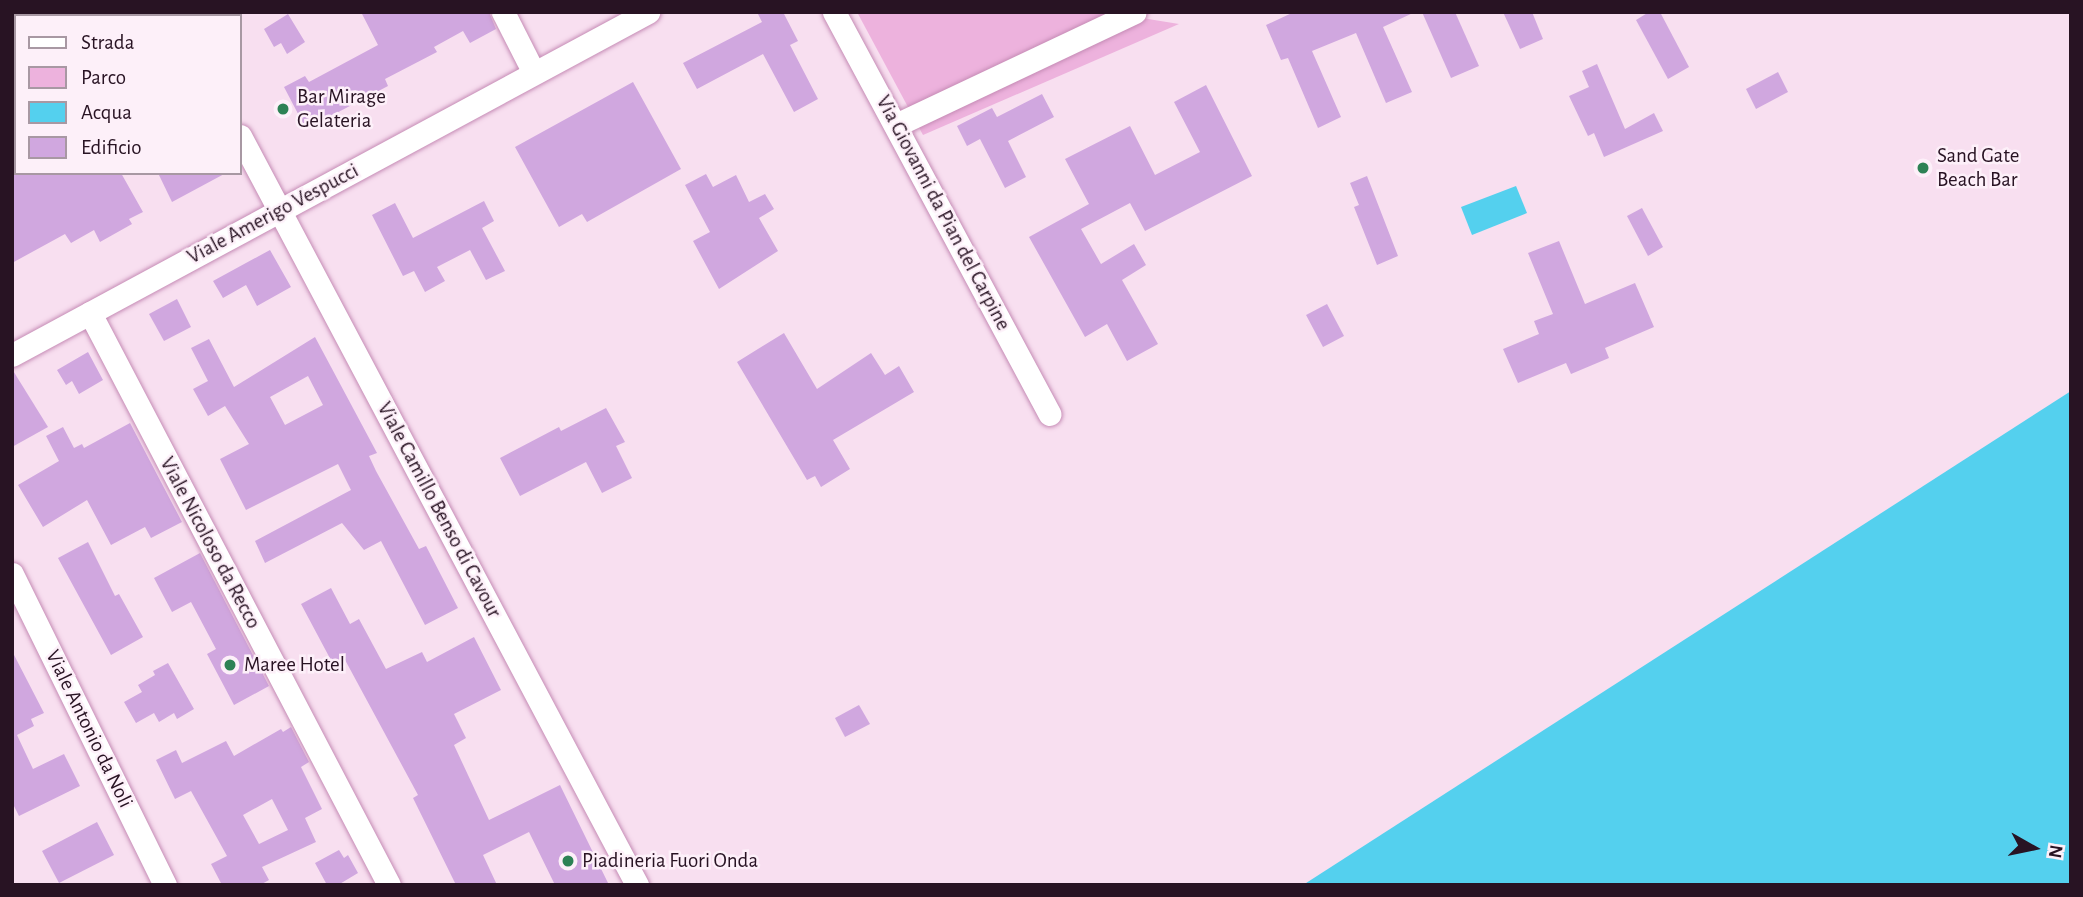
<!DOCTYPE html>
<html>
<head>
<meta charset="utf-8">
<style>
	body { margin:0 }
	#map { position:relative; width:2083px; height:897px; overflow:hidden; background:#f8dff0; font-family:"Alegreya Sans",sans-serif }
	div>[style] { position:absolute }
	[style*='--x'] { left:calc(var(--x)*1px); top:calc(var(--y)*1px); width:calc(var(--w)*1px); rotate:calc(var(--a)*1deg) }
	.green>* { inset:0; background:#edb2dd }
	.water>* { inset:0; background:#54d0ee }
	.building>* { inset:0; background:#d0a7df }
	.roads { filter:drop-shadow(0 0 2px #c58bb5) drop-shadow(0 0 2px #c58bb5) }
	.street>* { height:23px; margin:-11.5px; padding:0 11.5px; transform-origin:11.5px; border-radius:11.5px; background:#fff }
	.dots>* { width:19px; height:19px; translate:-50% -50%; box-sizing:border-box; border:4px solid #fdf0f9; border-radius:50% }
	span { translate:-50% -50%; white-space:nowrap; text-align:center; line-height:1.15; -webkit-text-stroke:5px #fdf0f9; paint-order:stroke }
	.poi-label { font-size:21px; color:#281323 }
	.left { translate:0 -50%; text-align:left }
	.street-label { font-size:21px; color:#281323 }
	.frame { position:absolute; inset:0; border:14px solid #281323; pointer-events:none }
	.legend { position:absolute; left:14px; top:14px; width:228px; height:161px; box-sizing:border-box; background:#fdf0f9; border:2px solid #a898a3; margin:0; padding:9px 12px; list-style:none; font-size:21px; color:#281323 }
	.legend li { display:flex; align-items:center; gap:14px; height:35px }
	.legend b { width:35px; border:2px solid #a898a3 }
	.north { position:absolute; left:1999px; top:813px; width:70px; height:70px; -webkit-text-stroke:5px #fdf0f9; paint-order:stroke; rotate:99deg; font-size:19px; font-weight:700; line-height:28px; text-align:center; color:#281323 }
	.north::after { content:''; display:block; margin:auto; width:24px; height:32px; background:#281323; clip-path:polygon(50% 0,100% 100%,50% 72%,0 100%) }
</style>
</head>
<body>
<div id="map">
	<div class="green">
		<div style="clip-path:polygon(857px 12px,1105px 12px,1179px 24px,923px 135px)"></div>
	</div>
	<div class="water">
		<div style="clip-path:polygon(1516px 186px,1527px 213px,1472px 235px,1461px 207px)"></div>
		<div style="clip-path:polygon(2071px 391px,2071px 885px,1303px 885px)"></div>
	</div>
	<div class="building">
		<div style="clip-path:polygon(361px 12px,489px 12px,496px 29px,470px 43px,463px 31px,434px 47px,437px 52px,385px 79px,388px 86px,306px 129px,284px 87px,305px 76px,309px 82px,378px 45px)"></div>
		<div style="clip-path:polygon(757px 12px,783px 12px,798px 41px,790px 45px,818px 99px,794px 112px,763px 54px,697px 89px,683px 63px,762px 22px)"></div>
		<div style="clip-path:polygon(1294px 12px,1415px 12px,1383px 27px,1412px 92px,1386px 103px,1356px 33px,1312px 51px,1341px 117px,1318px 128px,1288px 58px,1281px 60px,1266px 25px)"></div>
		<div style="clip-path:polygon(1422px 12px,1455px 12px,1479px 66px,1451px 78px)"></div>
		<div style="clip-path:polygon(1503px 12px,1532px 12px,1543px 39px,1520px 49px)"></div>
		<div style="clip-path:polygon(1649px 12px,1660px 12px,1689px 67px,1668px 79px,1636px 20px)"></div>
		<div style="clip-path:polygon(288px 14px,305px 42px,287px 54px,281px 43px,274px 47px,264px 29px)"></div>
		<div style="clip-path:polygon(1597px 64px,1625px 129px,1654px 113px,1663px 131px,1604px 157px,1594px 133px,1588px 136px,1569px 96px,1589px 87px,1582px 71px)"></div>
		<div style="clip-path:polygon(1778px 72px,1788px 92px,1756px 109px,1746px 89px)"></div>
		<div style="clip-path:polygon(633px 82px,681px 169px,587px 222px,582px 214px,559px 227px,515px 147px)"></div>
		<div style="clip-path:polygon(1206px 85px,1252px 176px,1145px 231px,1130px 203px,1081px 229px,1101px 264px,1134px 244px,1146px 265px,1122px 280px,1158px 344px,1127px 361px,1107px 324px,1085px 337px,1029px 237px,1089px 204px,1065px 159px,1130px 126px,1155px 175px,1200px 152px,1174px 102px)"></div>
		<div style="clip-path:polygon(1042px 94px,1054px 117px,1008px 141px,1026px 177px,1005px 188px,980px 139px,967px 146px,957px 126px,992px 108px,997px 117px)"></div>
		<div style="clip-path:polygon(12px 173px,121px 173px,143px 212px,129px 219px,132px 224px,100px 242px,94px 230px,71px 243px,65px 234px,12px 263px)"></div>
		<div style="clip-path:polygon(158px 173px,226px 173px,172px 202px)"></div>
		<div style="clip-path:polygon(706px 174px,713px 187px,736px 175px,749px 202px,765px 194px,774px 209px,759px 218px,778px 251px,719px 289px,693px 241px,710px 232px,685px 185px)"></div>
		<div style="clip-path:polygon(1367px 176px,1398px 256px,1377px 265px,1354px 207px,1359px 205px,1350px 183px)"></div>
		<div style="clip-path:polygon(484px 201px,494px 221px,482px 228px,505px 271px,486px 280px,470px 250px,437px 267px,445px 281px,425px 292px,414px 271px,403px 276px,372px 215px,395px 203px,413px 238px)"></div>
		<div style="clip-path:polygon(1642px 208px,1663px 247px,1648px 256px,1627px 216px)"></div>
		<div style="clip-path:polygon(1559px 241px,1585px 304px,1635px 283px,1654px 327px,1605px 348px,1609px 358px,1571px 374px,1566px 363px,1518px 383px,1503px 349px,1539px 334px,1534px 321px,1553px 314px,1528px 253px)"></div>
		<div style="clip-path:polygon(270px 250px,291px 287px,257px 306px,246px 285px,223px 298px,213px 281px)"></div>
		<div style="clip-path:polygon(177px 299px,191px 327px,164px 341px,149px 314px)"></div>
		<div style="clip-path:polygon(1327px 304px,1344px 336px,1323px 347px,1306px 315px)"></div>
		<div style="clip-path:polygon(784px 333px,817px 389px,871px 353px,885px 375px,899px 366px,914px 392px,833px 440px,850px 469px,821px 487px,815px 476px,807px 480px,737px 362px)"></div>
		<div style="clip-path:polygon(evenodd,315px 337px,377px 453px,369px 456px,376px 471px,419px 549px,426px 546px,458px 608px,425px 625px,381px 541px,364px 550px,342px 523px,265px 563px,255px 541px,351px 490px,338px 464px,246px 510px,220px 459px,249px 444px,225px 406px,208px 416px,193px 389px,208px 381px,191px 348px,209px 339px,234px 387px,315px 337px,308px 376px,323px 405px,285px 425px,270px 397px,308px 376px)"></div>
		<div style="clip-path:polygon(88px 352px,103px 380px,79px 394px,72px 381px,66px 385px,57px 370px)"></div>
		<div style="clip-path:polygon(12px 369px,48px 427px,12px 447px)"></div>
		<div style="clip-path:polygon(606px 408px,625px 442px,616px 446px,632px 478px,602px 493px,586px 462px,520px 496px,500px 458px,559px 427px,561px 431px)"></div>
		<div style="clip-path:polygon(130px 423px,182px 522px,151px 538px,145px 527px,111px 545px,87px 500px,43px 527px,18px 485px,59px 461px,46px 436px,63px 427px,74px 448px,82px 444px,84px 448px)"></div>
		<div style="clip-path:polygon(88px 542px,115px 596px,119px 594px,143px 637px,111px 655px,58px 558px)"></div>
		<div style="clip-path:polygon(200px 553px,269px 686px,234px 705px,207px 654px,216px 649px,191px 602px,172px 612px,154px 578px)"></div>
		<div style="clip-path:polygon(331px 588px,350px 624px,359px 619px,386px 669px,422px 652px,427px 662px,474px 637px,501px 690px,454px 714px,466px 738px,454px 745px,489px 820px,560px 785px,609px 885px,555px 885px,529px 832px,483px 855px,497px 885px,456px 885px,413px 798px,418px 795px,344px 658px,333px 664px,301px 604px)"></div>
		<div style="clip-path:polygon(12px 651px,44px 713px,31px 719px,34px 726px,17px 735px,33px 769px,64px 754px,80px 786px,19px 816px,12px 802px)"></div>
		<div style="clip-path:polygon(168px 663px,194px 709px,177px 719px,174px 713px,159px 722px,154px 713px,136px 723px,124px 702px,142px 692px,138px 685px,155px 675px,153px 671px)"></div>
		<div style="clip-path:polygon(859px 705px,870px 724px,845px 737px,835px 718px)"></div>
		<div style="clip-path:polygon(evenodd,291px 727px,309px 762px,301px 767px,322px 809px,305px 818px,316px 842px,262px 867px,269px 880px,260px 885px,222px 885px,211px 864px,227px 856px,191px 791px,175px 799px,156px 760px,176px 750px,182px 763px,226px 741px,234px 756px,281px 729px,283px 732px,291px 727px,272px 799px,288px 830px,259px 844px,243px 815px,272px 799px)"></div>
		<div style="clip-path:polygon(97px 822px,114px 855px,59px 883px,42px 851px)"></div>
		<div style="clip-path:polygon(339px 850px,344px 858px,348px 855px,358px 873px,338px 885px,327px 885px,315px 863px)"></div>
	</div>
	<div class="roads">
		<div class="street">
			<div style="--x:172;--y:12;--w:4;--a:63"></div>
			<div style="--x:503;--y:12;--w:68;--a:63.1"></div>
			<div style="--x:834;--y:12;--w:456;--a:61.8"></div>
			<div style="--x:12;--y:114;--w:4;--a:-27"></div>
			<div style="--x:896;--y:125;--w:264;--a:-25.3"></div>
			<div style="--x:240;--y:136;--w:848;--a:62.07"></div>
			<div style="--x:90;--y:313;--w:645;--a:62.4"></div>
			<div style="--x:12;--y:355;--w:723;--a:-28.34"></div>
			<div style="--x:12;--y:574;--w:347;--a:63.8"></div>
		</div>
	</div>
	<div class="dots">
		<div style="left:283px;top:109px;background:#2d8255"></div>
		<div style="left:1923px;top:168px;background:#2d8255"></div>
		<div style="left:230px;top:665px;background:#2d8255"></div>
		<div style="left:568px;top:861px;background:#2d8255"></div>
	</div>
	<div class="poi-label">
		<span class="left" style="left:297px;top:109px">Bar Mirage<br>Gelateria</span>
		<span class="left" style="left:1937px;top:168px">Sand Gate<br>Beach Bar</span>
		<span class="left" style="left:244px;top:665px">Maree Hotel</span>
		<span class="left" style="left:582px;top:861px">Piadineria Fuori Onda</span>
	</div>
	<div class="street-label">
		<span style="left:943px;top:213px;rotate:62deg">Via Giovanni da Pian del Carpine</span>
		<span style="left:273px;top:214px;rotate:-28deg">Viale Amerigo Vespucci</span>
		<span style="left:439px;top:510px;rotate:62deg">Viale Camillo Benso di Cavour</span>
		<span style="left:210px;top:543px;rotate:62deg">Viale Nicoloso da Recco</span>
		<span style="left:89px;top:729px;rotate:64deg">Viale Antonio da Noli</span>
	</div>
	<div class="frame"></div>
	<ul class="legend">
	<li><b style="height:9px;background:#fff"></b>Strada</li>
	<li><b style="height:19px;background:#edb2dd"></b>Parco</li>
	<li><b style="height:19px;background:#54d0ee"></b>Acqua</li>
	<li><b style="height:19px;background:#d0a7df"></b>Edificio</li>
	</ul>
	<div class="north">N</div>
</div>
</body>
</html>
